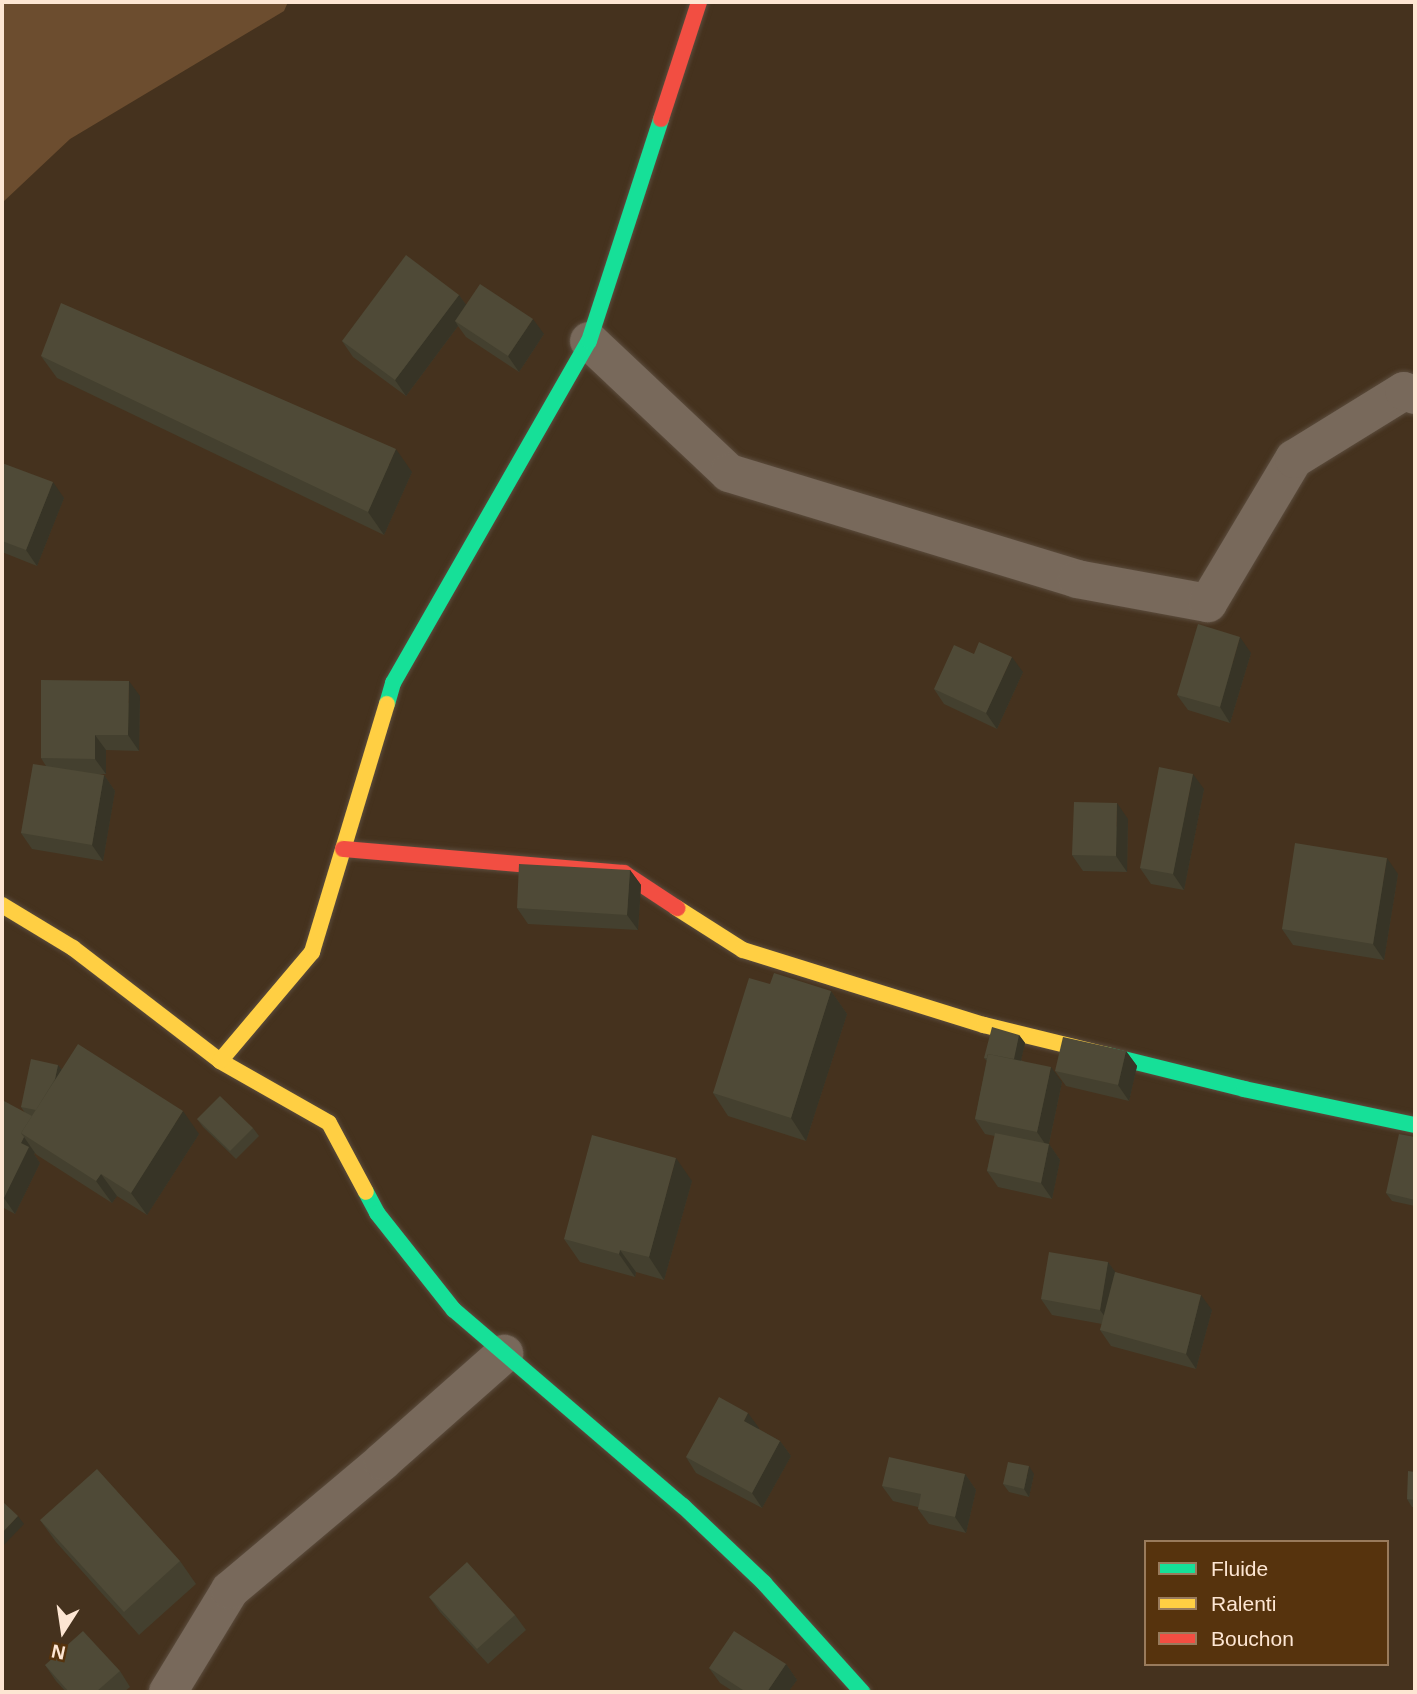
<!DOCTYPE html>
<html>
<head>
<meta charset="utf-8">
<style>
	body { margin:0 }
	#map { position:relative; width:1417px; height:1694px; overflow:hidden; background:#45321e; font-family:Helvetica,sans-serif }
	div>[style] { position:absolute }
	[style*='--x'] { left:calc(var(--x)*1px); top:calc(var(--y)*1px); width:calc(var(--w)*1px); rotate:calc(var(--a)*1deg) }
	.green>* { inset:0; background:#6c4d2f }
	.roads { filter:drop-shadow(0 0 2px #5b4c3d) drop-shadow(0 0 2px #5b4c3d) }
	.street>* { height:38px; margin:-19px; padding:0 19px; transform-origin:19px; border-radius:19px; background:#78695b }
	.fast>* { height:16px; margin:-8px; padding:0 8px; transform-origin:8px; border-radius:8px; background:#16e098 }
	.slow>* { height:16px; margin:-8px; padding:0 8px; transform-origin:8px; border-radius:8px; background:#ffcf43 }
	.jam>* { height:16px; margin:-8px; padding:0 8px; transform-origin:8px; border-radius:8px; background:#f24e42 }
	.wall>* { inset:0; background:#44402f }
	.shaded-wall>* { inset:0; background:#373426 }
	.building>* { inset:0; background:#4f4a37 }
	span { translate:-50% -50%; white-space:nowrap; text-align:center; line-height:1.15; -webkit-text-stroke:5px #56330d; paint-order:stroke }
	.frame { position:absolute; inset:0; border:4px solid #fde6d3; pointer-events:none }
	.legend { position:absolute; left:1144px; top:1540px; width:245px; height:126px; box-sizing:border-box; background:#56330d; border:2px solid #997b5c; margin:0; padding:9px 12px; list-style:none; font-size:21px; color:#fde6d3 }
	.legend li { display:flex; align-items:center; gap:14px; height:35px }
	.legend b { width:35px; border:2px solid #997b5c }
	.north { position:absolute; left:28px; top:1596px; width:70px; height:70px; -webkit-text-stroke:5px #56330d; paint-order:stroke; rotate:192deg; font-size:19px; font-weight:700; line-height:28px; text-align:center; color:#fde6d3 }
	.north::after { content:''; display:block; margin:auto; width:24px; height:32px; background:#fde6d3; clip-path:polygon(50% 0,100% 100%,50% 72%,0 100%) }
</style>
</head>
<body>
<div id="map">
	<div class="green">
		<div style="clip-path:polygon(2px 2px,288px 2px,284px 11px,70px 139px,2px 203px)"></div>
	</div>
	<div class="roads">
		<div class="street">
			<div style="--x:589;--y:341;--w:192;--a:43.3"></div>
			<div style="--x:729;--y:473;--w:364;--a:16.9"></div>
			<div style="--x:1077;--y:579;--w:133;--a:10.4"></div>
			<div style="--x:1208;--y:603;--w:168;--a:-59.2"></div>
			<div style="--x:1294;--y:459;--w:129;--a:-31.7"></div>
			<div style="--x:1404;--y:391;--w:12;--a:20"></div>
			<div style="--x:168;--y:1692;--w:119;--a:-58.7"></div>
			<div style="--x:230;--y:1590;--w:200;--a:-40.1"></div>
			<div style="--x:383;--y:1461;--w:162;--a:-41.5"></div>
		</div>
		<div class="fast">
			<div style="--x:387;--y:704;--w:22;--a:-74"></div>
			<div style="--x:393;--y:683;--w:394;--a:-60.2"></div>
			<div style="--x:589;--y:341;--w:233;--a:-72"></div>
			<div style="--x:1107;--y:1055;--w:141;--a:13.9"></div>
			<div style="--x:1244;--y:1089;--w:175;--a:11.9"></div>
			<div style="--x:366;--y:1192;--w:24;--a:62"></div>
			<div style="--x:377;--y:1213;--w:124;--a:51.6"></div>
			<div style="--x:454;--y:1310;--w:301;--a:40.6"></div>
			<div style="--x:683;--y:1506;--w:112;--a:43.5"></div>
			<div style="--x:764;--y:1583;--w:147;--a:48"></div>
		</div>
		<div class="slow">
			<div style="--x:2;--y:905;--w:83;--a:31.2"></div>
			<div style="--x:73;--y:948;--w:185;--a:37.5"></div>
			<div style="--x:220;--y:1061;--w:125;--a:29.6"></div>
			<div style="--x:329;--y:1123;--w:78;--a:61.8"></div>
			<div style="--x:677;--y:908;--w:78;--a:32.5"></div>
			<div style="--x:743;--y:950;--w:252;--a:17.3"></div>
			<div style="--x:984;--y:1025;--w:127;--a:13.7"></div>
			<div style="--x:220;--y:1061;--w:143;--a:-49.8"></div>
			<div style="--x:312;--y:952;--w:259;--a:-73.2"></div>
		</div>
		<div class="jam">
			<div style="--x:661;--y:119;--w:123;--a:-72"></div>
			<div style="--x:343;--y:849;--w:282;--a:4.9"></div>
			<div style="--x:624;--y:873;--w:64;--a:33.4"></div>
		</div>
	</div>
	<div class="wall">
		<div style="clip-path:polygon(459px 295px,466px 305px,544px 334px,519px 372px,466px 337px,458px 326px,406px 396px,353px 357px,342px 341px)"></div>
		<div style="clip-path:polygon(41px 356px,412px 472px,384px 535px,57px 378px)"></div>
		<div style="clip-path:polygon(2px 463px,64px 498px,37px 566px,2px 552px)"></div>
		<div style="clip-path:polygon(1251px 653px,1230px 723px,1188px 710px,1177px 695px)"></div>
		<div style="clip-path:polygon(1023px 672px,997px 729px,944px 704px,934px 689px)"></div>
		<div style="clip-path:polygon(140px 696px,139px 751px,106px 750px,106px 774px,96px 774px,104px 775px,115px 791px,103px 861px,32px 849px,21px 833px,46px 766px,41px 758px)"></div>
		<div style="clip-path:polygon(1204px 789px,1184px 890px,1151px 884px,1140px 868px)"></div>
		<div style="clip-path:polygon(1128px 819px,1127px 872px,1083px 871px,1072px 855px)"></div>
		<div style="clip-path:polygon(630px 870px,641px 885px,638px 930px,528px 924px,517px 908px)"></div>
		<div style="clip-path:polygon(1398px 874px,1384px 960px,1293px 945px,1282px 929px)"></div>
		<div style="clip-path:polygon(770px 984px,831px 991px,847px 1014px,806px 1141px,728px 1116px,713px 1093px)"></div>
		<div style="clip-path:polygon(1019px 1035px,1025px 1043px,1021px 1060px,1062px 1082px,1049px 1144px,1060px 1160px,1052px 1199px,998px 1187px,987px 1171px,995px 1136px,985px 1134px,975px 1119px,987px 1061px,984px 1058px)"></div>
		<div style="clip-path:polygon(1126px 1051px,1137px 1066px,1129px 1101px,1066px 1086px,1055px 1071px)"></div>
		<div style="clip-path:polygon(58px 1065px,62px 1070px,199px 1134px,147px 1215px,117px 1196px,112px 1203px,37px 1155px,35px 1153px,34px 1154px,40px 1163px,15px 1214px,2px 1207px,2px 1100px,25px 1113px,21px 1107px)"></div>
		<div style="clip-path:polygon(197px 1119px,253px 1128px,259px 1136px,236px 1159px,203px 1127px)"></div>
		<div style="clip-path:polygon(1415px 1137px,1415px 1206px,1392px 1201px,1386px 1193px)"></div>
		<div style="clip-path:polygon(692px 1181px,664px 1280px,636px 1272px,635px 1277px,580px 1262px,564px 1239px)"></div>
		<div style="clip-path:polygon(1108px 1262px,1115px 1272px,1212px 1310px,1196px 1369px,1111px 1346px,1100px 1330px,1102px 1324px,1052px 1315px,1041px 1299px)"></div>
		<div style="clip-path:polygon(759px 1428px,759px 1429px,780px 1441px,791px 1456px,762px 1508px,696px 1473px,686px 1457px)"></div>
		<div style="clip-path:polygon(1415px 1472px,1415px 1507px,1412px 1507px,1407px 1499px)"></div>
		<div style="clip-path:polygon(965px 1474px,976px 1490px,966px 1533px,929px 1524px,918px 1509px,918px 1507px,893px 1501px,882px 1486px)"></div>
		<div style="clip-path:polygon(1034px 1474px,1029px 1497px,1009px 1492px,1003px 1484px)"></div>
		<div style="clip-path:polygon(40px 1520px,180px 1561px,196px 1584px,139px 1635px,56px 1542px)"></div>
		<div style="clip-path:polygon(429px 1597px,515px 1615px,526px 1630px,488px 1664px,440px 1612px)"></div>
		<div style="clip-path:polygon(786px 1664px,797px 1680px,788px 1692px,734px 1692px,720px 1683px,709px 1668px)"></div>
		<div style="clip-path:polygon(45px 1665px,120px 1671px,130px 1687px,124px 1692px,66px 1692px,56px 1681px)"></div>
	</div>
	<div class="shaded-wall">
		<div style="clip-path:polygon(459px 295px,470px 310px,455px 321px,458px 326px,406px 396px,395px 380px)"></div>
		<div style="clip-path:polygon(533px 319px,544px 334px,519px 372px,508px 356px)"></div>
		<div style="clip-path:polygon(396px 449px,412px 472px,384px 535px,368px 512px)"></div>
		<div style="clip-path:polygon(53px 482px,64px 498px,37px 566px,26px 550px)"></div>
		<div style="clip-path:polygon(1240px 637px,1251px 653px,1230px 723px,1220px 707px)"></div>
		<div style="clip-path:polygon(1012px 657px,1023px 672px,997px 729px,986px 713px)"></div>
		<div style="clip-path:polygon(129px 681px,140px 696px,139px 751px,128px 735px)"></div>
		<div style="clip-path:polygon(95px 735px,106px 750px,106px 774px,95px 759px)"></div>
		<div style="clip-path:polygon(1193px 774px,1204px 789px,1184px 890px,1173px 874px)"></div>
		<div style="clip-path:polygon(104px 775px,115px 791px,103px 861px,92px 845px)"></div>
		<div style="clip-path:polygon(1117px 803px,1128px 819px,1127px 872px,1116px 856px)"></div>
		<div style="clip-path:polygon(1387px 858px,1398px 874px,1384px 960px,1373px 944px)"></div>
		<div style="clip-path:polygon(630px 870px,641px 885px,638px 930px,627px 915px)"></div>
		<div style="clip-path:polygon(831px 991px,847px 1014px,806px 1141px,791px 1118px)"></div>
		<div style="clip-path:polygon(1019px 1035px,1025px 1043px,1018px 1073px,1012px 1065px)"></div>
		<div style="clip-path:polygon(1126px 1051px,1137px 1066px,1129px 1101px,1118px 1085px)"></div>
		<div style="clip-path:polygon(58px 1065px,64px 1073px,48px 1113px)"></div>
		<div style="clip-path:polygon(1051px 1067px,1062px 1082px,1048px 1148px,1037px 1132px)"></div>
		<div style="clip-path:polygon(183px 1111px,199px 1134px,147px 1215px,131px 1193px)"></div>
		<div style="clip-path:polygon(24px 1137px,35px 1153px,34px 1154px,40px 1163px,15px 1214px,4px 1198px,21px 1143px)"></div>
		<div style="clip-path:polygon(1049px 1144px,1060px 1160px,1052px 1199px,1041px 1183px)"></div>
		<div style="clip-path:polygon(676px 1158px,692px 1181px,664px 1280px,649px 1257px)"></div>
		<div style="clip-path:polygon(101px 1174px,117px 1196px,112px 1203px,96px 1181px)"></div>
		<div style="clip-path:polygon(620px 1250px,636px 1272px,635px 1277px,619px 1254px)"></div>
		<div style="clip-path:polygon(1108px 1262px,1119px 1277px,1111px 1325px,1100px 1310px)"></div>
		<div style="clip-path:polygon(1201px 1295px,1212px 1310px,1196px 1369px,1186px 1354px)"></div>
		<div style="clip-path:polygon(748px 1413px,759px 1428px,755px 1437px,744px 1421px)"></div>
		<div style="clip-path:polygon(780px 1441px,791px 1456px,762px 1508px,752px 1493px)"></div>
		<div style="clip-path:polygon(1029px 1466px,1034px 1474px,1029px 1497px,1024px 1489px)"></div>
		<div style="clip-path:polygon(965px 1474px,976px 1490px,966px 1533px,955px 1517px)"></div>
		<div style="clip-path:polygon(18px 1516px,24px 1524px,2px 1547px,2px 1533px)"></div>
		<div style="clip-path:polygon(786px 1664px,797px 1680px,788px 1692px,767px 1692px)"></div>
	</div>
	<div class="building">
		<div style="clip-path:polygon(406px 255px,459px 295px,395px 380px,342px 341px)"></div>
		<div style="clip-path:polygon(480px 284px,533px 319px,508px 356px,455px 321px)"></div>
		<div style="clip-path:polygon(61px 303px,396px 449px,368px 512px,41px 356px)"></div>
		<div style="clip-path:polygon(2px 463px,53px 482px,26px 550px,2px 541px)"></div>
		<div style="clip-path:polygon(1198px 624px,1240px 637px,1220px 707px,1177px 695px)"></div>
		<div style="clip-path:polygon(979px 642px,1012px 657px,986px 713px,934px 689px,954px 645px,974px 654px)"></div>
		<div style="clip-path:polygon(41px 680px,129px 681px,128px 735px,95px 735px,95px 759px,41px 758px)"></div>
		<div style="clip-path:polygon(33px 764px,104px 775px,92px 845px,21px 833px)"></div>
		<div style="clip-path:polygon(1159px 767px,1193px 774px,1173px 874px,1140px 868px)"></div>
		<div style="clip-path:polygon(1074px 802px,1117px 803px,1116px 856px,1072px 855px)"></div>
		<div style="clip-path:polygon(1295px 843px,1387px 858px,1373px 944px,1282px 929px)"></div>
		<div style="clip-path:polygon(519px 864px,630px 870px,627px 915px,517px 908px)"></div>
		<div style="clip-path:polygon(774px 973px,831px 991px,791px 1118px,713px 1093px,749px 978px,770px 984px)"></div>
		<div style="clip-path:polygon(992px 1027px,1019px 1035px,1014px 1059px,988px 1054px,987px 1058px,984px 1058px)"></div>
		<div style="clip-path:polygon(1063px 1037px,1126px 1051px,1118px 1085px,1055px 1071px)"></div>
		<div style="clip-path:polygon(78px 1044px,183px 1111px,131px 1193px,101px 1174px,96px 1181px,21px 1133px)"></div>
		<div style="clip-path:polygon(988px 1054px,1051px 1067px,1037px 1132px,975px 1119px)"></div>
		<div style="clip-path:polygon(31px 1059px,58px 1065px,55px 1079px,36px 1110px,21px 1107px)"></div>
		<div style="clip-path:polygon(220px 1096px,253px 1128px,230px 1151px,197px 1119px)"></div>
		<div style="clip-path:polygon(2px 1100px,32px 1116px,21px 1133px,24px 1137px,21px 1143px,29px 1147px,4px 1198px,2px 1197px)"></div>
		<div style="clip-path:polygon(995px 1133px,1049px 1144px,1041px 1183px,987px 1171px)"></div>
		<div style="clip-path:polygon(1399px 1134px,1415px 1137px,1415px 1200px,1386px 1193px)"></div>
		<div style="clip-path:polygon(592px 1135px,676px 1158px,649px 1257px,620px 1250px,619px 1254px,564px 1239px)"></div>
		<div style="clip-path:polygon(1049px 1252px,1108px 1262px,1100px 1310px,1041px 1299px)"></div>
		<div style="clip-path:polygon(1115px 1272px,1201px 1295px,1186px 1354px,1100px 1330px)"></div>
		<div style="clip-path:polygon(719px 1397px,748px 1413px,744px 1421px,780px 1441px,752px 1493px,686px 1457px)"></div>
		<div style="clip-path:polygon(889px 1457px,965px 1474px,955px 1517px,918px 1509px,921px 1494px,882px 1486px)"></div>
		<div style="clip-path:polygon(1008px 1462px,1029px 1466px,1024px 1489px,1003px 1484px)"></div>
		<div style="clip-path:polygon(97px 1469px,180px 1561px,124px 1612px,40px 1520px)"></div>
		<div style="clip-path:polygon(1408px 1471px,1415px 1472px,1415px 1500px,1407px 1499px)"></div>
		<div style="clip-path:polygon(2px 1501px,18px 1516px,2px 1533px)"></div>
		<div style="clip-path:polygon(467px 1562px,515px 1615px,477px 1649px,429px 1597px)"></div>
		<div style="clip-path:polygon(83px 1631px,120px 1671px,96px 1692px,69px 1692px,45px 1665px)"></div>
		<div style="clip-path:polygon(734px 1631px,786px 1664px,767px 1692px,746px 1692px,709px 1668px)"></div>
	</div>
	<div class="frame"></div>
	<ul class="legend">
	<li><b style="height:9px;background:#16e098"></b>Fluide</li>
	<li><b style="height:9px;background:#ffcf43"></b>Ralenti</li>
	<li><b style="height:9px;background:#f24e42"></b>Bouchon</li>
	</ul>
	<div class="north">N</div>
</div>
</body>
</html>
